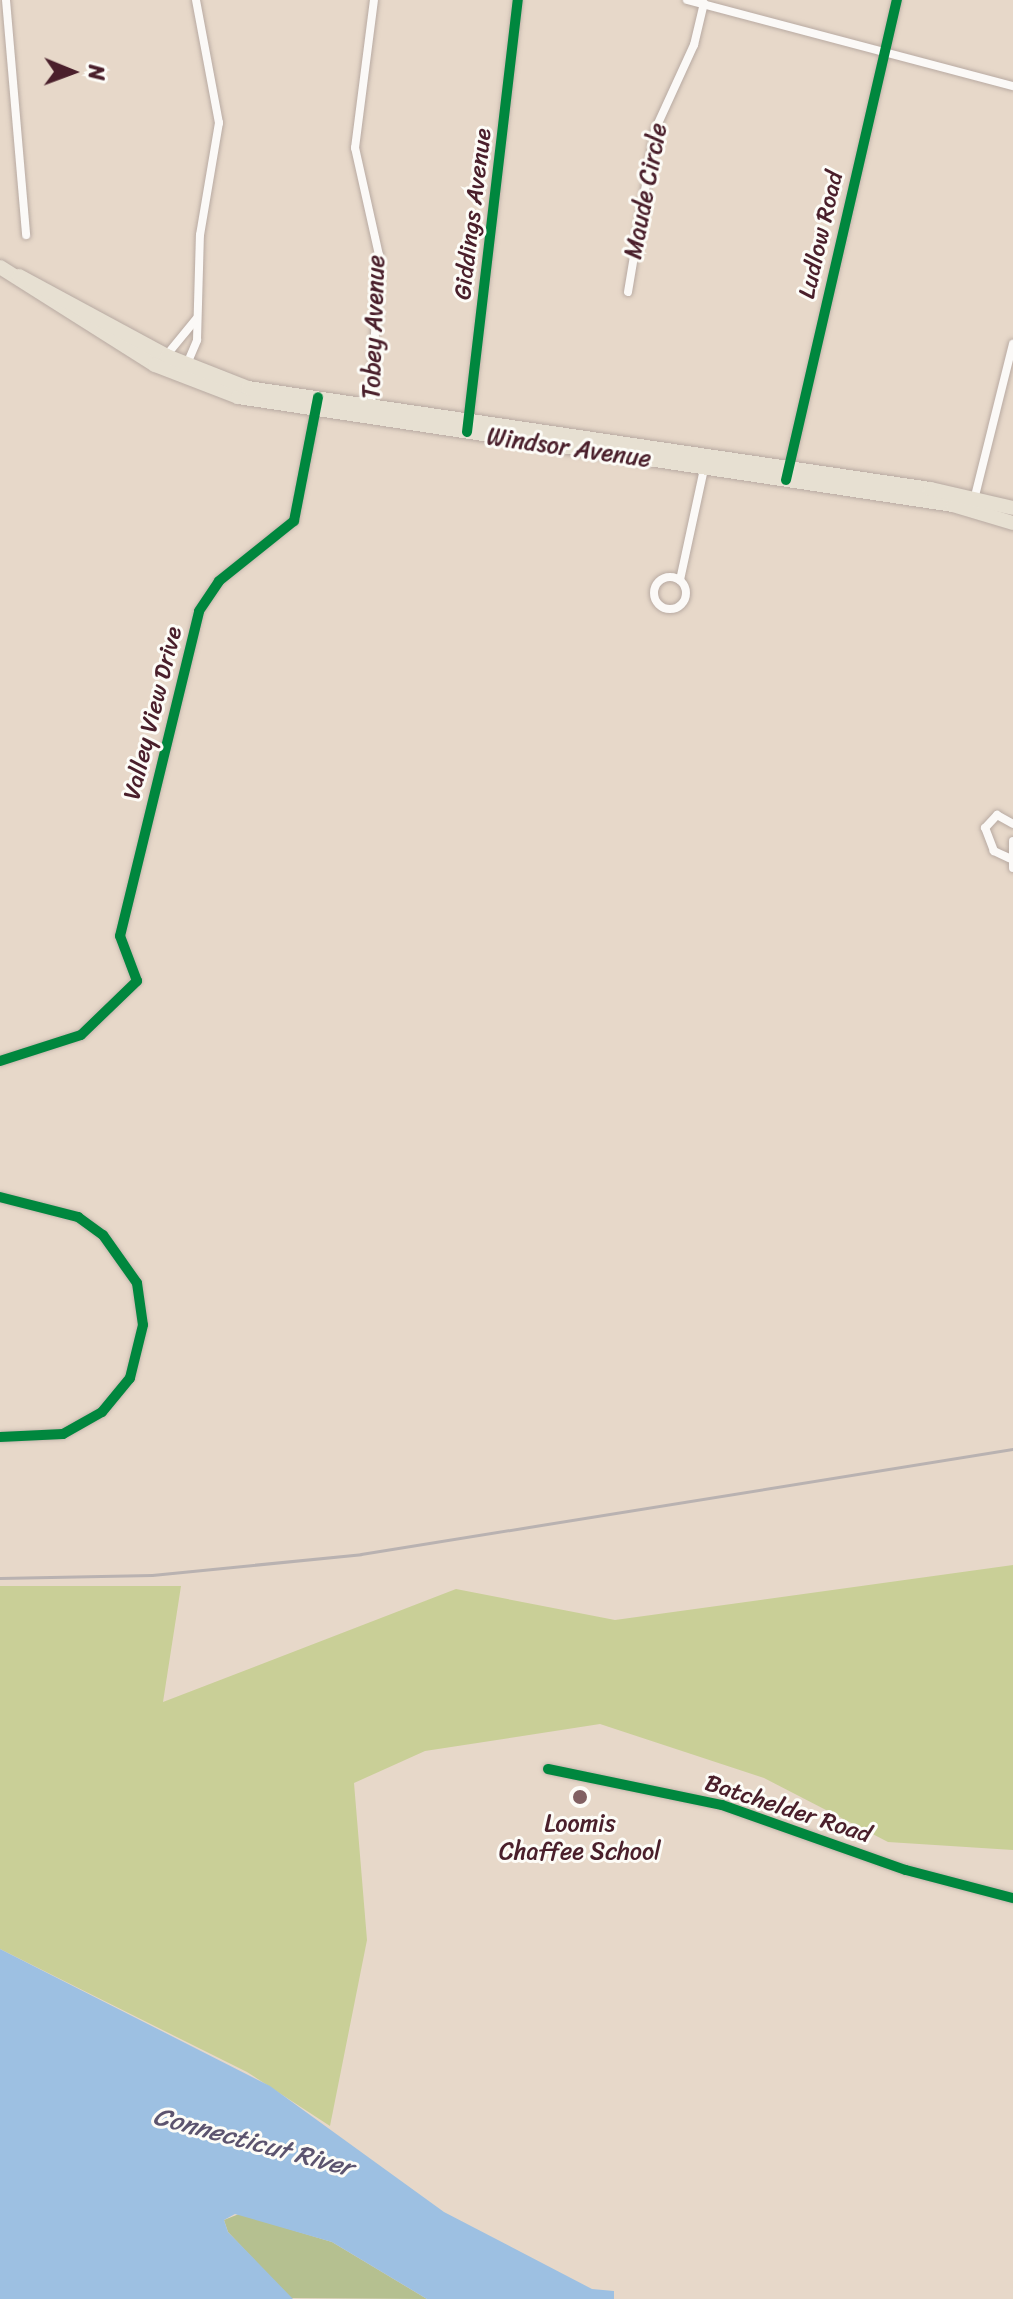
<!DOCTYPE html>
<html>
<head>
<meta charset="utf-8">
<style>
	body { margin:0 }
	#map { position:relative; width:1013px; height:2299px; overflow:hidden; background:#e7d8c9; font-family:Sriracha,sans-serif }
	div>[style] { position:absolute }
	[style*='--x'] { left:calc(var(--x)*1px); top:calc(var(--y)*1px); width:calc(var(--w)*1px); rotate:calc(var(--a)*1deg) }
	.green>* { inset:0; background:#c9cf97 }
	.forest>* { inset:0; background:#b5c090 }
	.water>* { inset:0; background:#9dc0e2 }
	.roads { filter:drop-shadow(0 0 2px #b8aaa2) drop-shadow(0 0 2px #b8aaa2) }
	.minor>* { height:8px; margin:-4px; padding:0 4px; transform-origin:4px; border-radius:4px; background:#fbf9f7 }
	.minor>.ring { margin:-4px; padding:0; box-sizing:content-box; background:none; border:8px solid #fbf9f7; border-radius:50% }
	.primary>* { height:14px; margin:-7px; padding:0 7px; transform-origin:7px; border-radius:7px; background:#e7e0d2 }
	.rail>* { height:3px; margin:-1.5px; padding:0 1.5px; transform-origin:1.5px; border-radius:1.5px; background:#b9b2b1 }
	.cycleway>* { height:10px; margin:-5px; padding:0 5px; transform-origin:5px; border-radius:5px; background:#00873e }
	.dots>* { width:22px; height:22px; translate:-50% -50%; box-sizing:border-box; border:4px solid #fdfcf7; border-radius:50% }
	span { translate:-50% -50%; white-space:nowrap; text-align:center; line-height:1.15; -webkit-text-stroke:6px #fdfcf7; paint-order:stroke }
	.street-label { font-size:24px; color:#4a1f2b }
	.poi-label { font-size:24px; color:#4a1f2b }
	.water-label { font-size:26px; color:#5c546f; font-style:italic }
	.north { position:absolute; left:32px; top:32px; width:80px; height:80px; -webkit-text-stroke:6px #fdfcf7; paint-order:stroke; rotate:91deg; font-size:22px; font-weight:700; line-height:32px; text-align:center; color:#4a1f2b }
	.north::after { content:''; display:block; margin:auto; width:28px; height:36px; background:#4a1f2b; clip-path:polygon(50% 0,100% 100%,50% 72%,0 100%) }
</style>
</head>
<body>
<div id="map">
	<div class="green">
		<div style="clip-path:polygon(1013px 1565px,1013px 1850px,888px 1842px,764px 1778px,600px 1724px,425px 1751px,354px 1783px,367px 1940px,330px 2126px,247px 2072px,0 1949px,0 1586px,181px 1586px,163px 1702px,456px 1589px,615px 1620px)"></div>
	</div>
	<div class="forest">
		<div style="clip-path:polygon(239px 2214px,332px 2242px,427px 2299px,290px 2298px,228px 2232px,224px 2220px)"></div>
	</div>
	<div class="water">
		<div style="clip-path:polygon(0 1949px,270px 2086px,444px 2212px,592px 2289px,614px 2291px,614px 2299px,427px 2299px,332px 2242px,235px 2214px,224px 2220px,228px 2232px,293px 2299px,0 2299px)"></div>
	</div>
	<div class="roads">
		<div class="minor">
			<div style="--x:6;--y:0;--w:236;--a:85.1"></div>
			<div style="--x:687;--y:0;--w:337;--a:14.8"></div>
			<div style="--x:628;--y:292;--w:164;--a:-80.5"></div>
			<div style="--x:655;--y:130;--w:94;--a:-65.4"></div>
			<div style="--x:694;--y:45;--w:43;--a:-76.6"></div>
			<div style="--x:165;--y:357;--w:50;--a:-50.6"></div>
			<div style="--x:187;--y:364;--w:26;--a:-67"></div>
			<div style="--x:197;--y:340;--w:105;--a:-88.4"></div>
			<div style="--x:200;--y:235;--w:114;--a:-80.4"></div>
			<div style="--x:219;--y:123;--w:125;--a:-100.6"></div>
			<div style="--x:371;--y:410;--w:155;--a:-87"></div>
			<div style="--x:379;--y:255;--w:110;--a:-102.6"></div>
			<div style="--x:355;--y:148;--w:149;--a:-82.7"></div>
			<div style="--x:468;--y:424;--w:427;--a:-83.3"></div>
			<div style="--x:788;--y:472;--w:484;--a:-77"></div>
			<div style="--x:974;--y:500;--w:161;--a:-76"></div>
			<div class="ring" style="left:654px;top:577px;width:24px;height:24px"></div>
			<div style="--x:680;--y:580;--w:119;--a:-77.8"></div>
			<div style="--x:1013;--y:841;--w:27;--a:90"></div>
			<div style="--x:1009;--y:858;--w:17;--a:-155"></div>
			<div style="--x:994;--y:851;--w:25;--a:-111"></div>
			<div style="--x:985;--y:828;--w:18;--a:-47"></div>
			<div style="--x:997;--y:815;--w:18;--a:29"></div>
			<div style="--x:0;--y:1061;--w:85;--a:-17.8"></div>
			<div style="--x:81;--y:1035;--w:78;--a:-44"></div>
			<div style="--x:137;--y:981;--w:48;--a:-110.7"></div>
			<div style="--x:120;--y:936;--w:334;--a:-76.3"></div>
			<div style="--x:199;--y:611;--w:36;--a:-56"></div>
			<div style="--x:219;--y:581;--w:96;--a:-38.7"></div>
			<div style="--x:294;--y:521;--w:115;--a:-79"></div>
			<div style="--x:0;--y:1197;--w:81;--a:14.4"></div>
			<div style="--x:78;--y:1217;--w:31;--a:36"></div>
			<div style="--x:103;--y:1235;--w:59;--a:54.7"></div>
			<div style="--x:137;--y:1283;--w:42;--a:81.9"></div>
			<div style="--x:143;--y:1325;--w:55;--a:103.8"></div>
			<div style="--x:130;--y:1378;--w:44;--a:129.5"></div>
			<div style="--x:102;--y:1412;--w:45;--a:150.6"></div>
			<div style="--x:63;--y:1434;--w:63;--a:177.3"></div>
			<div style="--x:548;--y:1769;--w:178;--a:11.7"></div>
			<div style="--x:722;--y:1805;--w:195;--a:19.5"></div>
			<div style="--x:906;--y:1870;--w:111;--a:14.7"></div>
		</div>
		<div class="primary">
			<div style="--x:0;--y:267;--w:183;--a:32.3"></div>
			<div style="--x:155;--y:365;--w:89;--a:21.1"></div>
			<div style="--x:238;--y:397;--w:723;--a:8.59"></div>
			<div style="--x:953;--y:505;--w:63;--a:16.7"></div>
			<div style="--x:19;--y:276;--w:168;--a:28.4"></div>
			<div style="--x:167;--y:356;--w:87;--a:21.6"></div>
			<div style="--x:248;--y:388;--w:689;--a:8.42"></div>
			<div style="--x:930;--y:489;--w:85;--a:12.9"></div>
		</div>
	</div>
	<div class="rail">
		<div style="--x:0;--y:1578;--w:152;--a:-1.1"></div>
		<div style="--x:152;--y:1575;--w:210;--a:-5.7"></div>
		<div style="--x:361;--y:1554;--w:660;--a:-9.15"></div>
	</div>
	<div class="cycleway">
		<div style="--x:467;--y:432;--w:435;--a:-83.3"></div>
		<div style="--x:786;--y:480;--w:493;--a:-77"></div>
		<div style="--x:0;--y:1061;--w:85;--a:-17.8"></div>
		<div style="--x:81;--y:1035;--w:78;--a:-44"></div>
		<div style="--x:137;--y:981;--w:48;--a:-110.7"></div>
		<div style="--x:120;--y:936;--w:334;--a:-76.3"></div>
		<div style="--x:199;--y:611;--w:36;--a:-56"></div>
		<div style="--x:219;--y:581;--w:96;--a:-38.7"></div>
		<div style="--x:294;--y:521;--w:126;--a:-79"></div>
		<div style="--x:0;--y:1197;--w:81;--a:14.4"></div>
		<div style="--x:78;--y:1217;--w:31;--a:36"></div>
		<div style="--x:103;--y:1235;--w:59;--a:54.7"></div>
		<div style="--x:137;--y:1283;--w:42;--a:81.9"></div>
		<div style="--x:143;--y:1325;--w:55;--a:103.8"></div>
		<div style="--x:130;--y:1378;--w:44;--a:129.5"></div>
		<div style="--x:102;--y:1412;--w:45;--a:150.6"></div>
		<div style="--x:63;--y:1434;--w:63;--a:177.3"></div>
		<div style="--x:548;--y:1769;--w:178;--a:11.7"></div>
		<div style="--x:722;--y:1805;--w:195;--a:19.5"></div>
		<div style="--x:906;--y:1870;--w:111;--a:14.7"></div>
	</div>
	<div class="dots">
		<div style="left:580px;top:1797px;background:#816062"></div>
	</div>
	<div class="street-label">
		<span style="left:646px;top:191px;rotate:-79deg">Maude Circle</span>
		<span style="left:473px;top:214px;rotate:-83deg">Giddings Avenue</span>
		<span style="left:821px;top:235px;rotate:-77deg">Ludlow Road</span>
		<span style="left:374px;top:327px;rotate:-88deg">Tobey Avenue</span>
		<span style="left:569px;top:448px;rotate:8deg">Windsor Avenue</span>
		<span style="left:153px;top:713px;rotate:-76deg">Valley View Drive</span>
		<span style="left:788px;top:1809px;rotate:18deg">Batchelder Road</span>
	</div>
	<div class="poi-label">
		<span style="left:580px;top:1838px">Loomis<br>Chaffee School</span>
	</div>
	<div class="water-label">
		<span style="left:253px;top:2142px;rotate:15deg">Connecticut River</span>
	</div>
	<div class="north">N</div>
</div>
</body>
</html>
